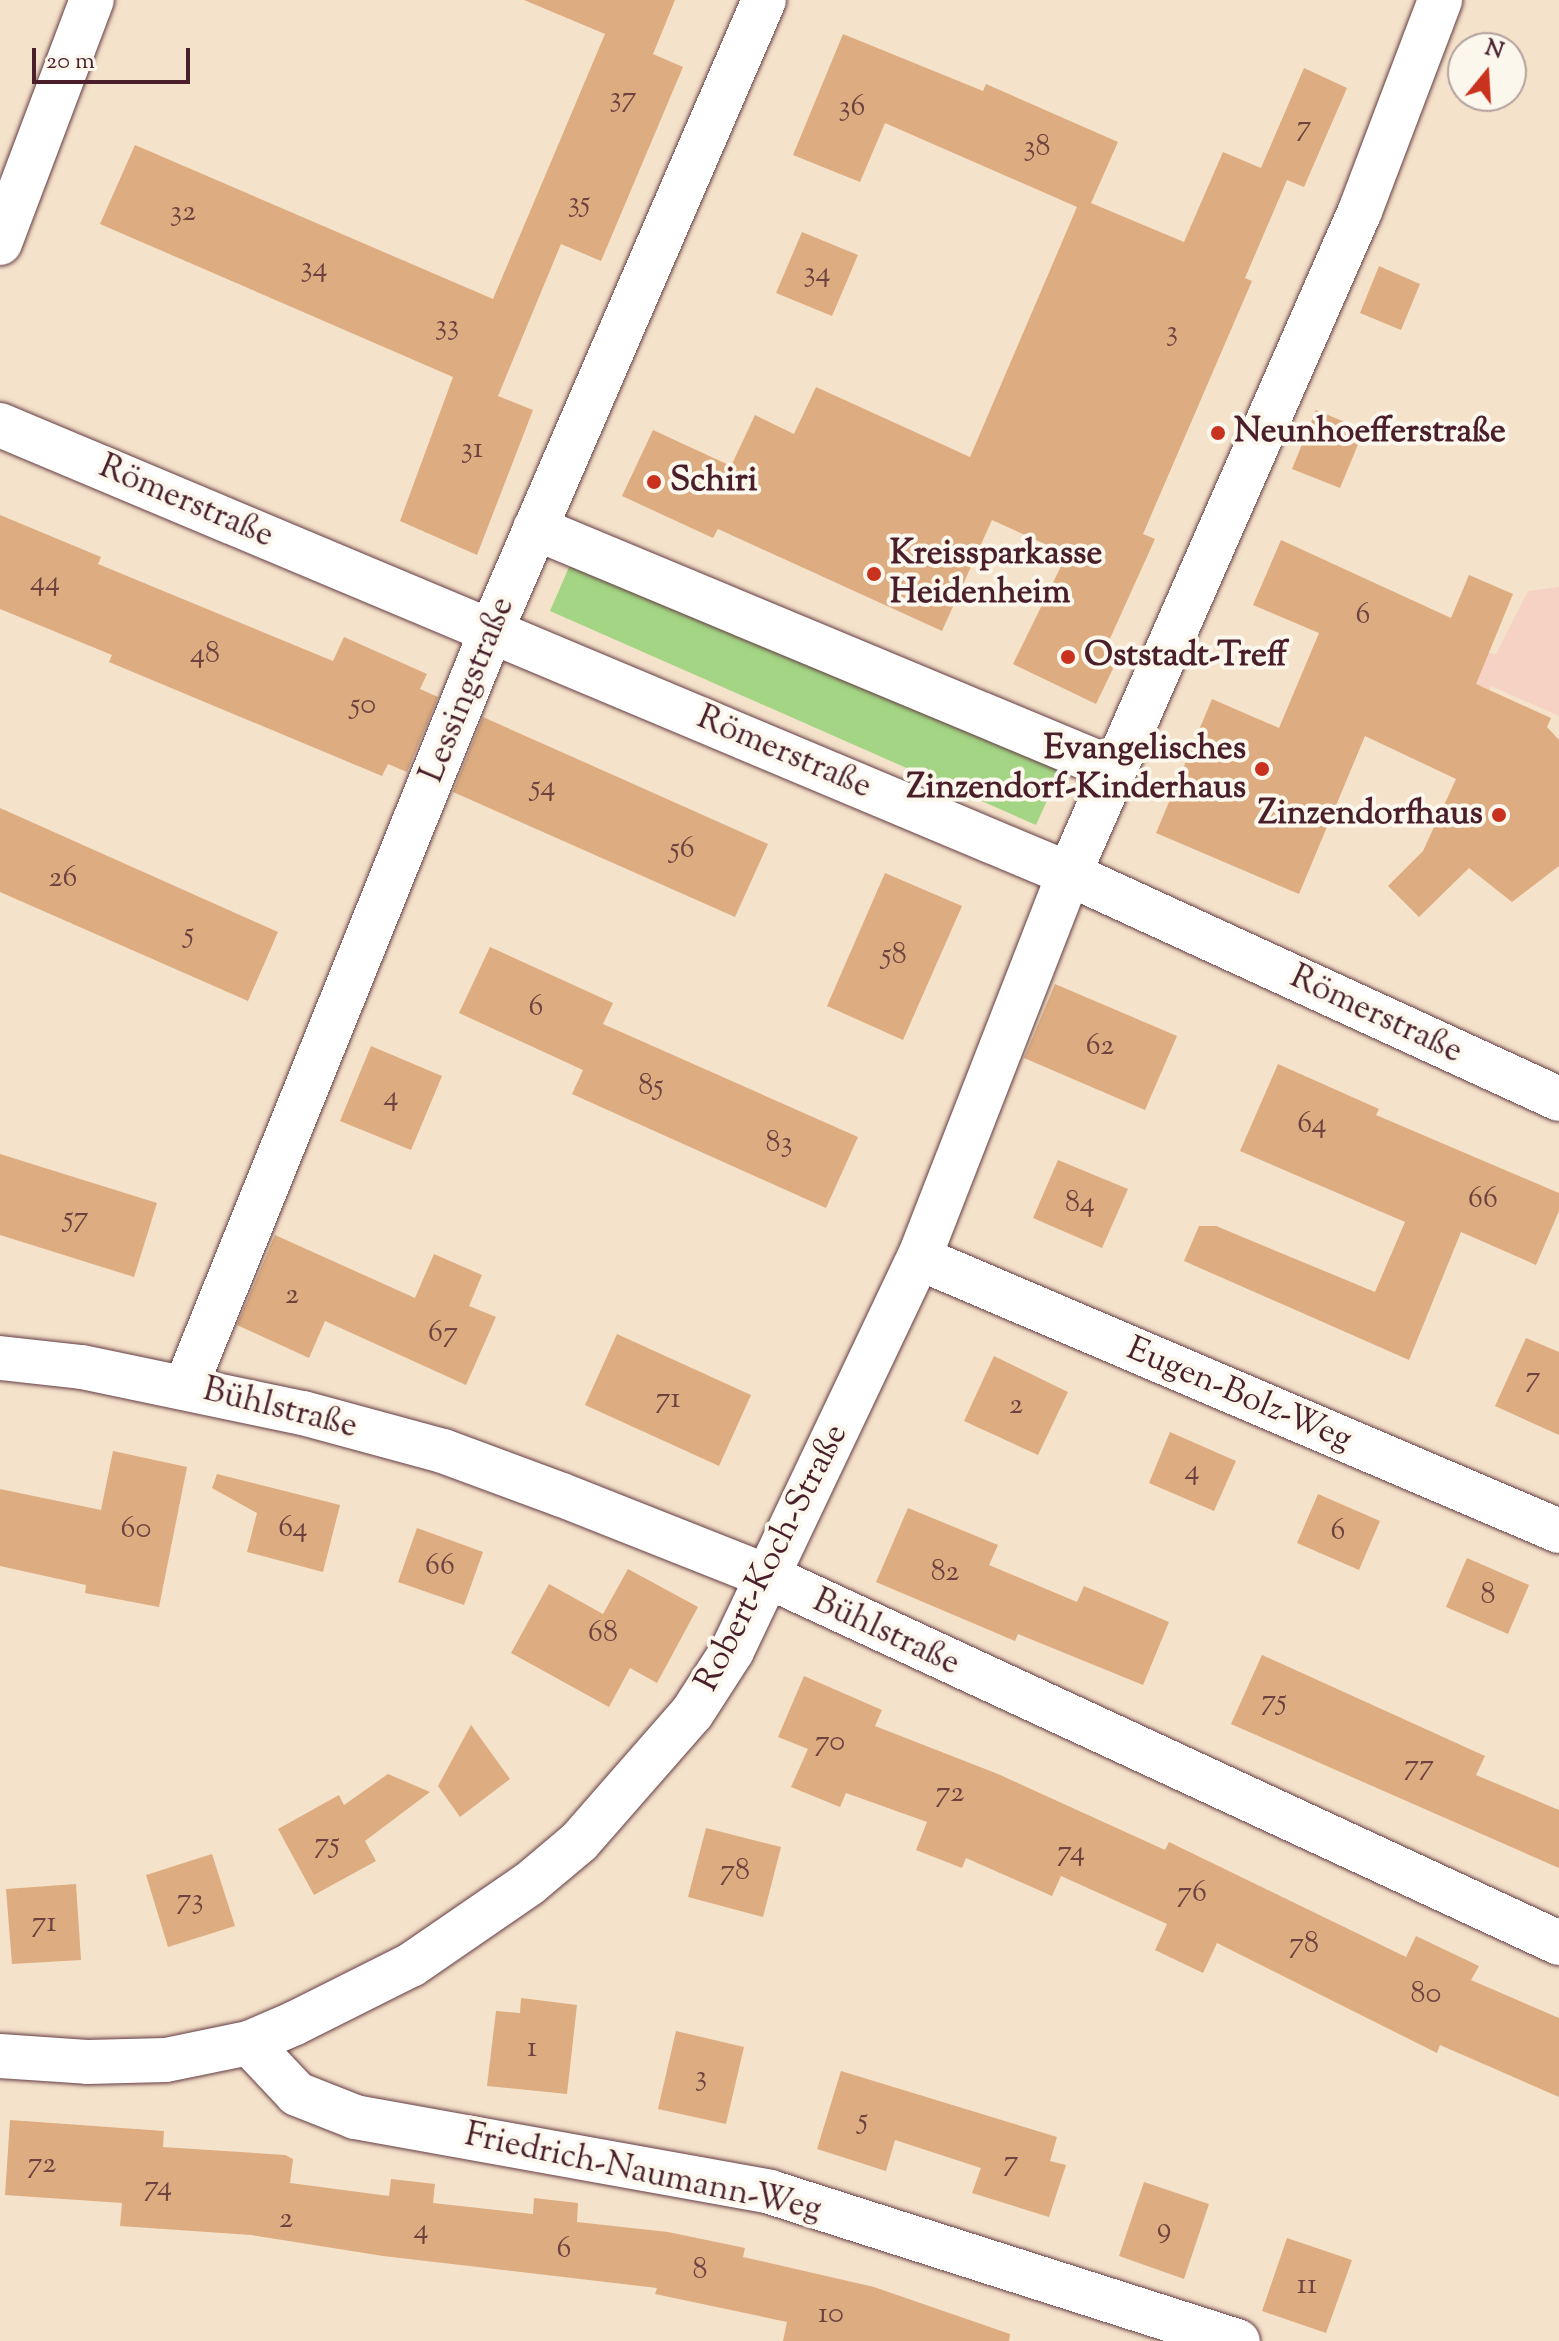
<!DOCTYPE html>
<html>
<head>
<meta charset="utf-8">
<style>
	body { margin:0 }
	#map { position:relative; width:1559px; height:2341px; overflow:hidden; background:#f5e2ca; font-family:"Sorts Mill Goudy",serif }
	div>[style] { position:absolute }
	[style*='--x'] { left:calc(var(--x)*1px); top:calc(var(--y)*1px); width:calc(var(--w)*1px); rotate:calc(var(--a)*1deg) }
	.built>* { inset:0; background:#f5d2c3 }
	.green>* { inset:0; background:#a3d584 }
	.building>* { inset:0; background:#ddad81 }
	.roads { filter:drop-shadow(0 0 2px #643c43) drop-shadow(0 0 2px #643c43) }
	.minor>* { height:44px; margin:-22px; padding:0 22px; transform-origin:22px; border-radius:22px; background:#fff }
	.dots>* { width:22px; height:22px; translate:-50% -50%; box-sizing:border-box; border:4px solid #fbf7ec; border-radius:50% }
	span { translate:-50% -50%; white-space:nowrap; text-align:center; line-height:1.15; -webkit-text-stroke:8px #fbf7ec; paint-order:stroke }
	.number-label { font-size:30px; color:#6f4240 }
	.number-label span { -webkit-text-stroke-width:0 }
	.poi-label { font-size:34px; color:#4a1f2b; font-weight:700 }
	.left { translate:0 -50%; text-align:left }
	.right { translate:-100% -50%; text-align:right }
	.street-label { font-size:34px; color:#4a1f2b }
	.north { position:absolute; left:1447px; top:32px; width:80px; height:80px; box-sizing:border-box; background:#fbf7ec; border:2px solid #b4a19f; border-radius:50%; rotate:18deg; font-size:22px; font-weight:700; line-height:32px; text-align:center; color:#4a1f2b }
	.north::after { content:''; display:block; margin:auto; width:28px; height:36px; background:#c8321e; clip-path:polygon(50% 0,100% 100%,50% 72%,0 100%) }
	.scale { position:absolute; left:32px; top:48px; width:158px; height:36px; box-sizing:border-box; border:4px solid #4a1f2b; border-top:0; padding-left:10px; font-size:24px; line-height:28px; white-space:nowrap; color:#4a1f2b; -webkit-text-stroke:6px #fbf7ec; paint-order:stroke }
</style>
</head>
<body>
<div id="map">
	<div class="built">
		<div style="clip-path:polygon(1559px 587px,1559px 716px,1491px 686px,1471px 729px,1472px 650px,1496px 654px,1528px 591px)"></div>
	</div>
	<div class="green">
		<div style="clip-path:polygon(576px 551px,1063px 765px,1036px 825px,550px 611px)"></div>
	</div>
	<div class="building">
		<div style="clip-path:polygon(524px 0,675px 0,653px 54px,683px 67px,601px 261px,561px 244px,498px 396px,533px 410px,477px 555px,400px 521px,453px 377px,100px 224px,135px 145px,493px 299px,605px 34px)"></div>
		<div style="clip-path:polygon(843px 34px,983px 91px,986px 84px,1118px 142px,1091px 203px,1184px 242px,1223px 152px,1261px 168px,1304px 68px,1347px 88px,1304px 187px,1287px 180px,1245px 278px,1252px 281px,1143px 534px,1155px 539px,1108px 643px,1122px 650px,1096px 704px,1013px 664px,1067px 554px,992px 520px,942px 631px,718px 529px,713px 538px,622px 496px,653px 430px,731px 466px,755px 415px,794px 434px,816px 387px,970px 457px,1077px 207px,885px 123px,860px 182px,793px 155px)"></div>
		<div style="clip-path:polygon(802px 232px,858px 255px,832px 316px,776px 293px)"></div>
		<div style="clip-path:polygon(1379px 266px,1420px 284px,1401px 330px,1360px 313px)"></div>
		<div style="clip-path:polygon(1316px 410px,1364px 430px,1340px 488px,1292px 469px)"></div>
		<div style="clip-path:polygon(0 515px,101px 557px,98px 564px,333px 661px,344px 637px,427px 674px,420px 689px,438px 697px,407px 772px,388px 764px,382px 776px,109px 662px,112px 655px,0 609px)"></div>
		<div style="clip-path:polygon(1281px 540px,1451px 618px,1469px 575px,1513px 594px,1476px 684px,1551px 718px,1547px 727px,1559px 740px,1559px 866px,1512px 902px,1469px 868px,1419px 917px,1388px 886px,1423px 851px,1456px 779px,1365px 736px,1299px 894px,1156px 833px,1212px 699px,1279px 728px,1319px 633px,1253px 605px)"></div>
		<div style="clip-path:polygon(483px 717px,768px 844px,735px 917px,453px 792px)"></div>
		<div style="clip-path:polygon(0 808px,278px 932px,248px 1001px,0 892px)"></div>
		<div style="clip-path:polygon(885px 873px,962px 906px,903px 1040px,827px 1006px)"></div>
		<div style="clip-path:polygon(490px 947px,613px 1003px,603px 1024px,858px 1137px,826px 1208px,572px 1094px,583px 1070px,459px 1013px)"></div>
		<div style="clip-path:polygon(1055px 984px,1177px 1036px,1145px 1110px,1024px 1058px)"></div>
		<div style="clip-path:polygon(371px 1046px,442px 1076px,411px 1150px,340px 1121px)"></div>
		<div style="clip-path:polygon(1278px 1064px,1379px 1109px,1376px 1115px,1559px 1193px,1559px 1211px,1536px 1265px,1461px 1232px,1409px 1360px,1184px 1261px,1199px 1226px,1216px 1226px,1375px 1292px,1405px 1222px,1240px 1151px)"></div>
		<div style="clip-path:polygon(0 1154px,157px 1203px,134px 1277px,0 1235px)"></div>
		<div style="clip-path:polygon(1058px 1160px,1128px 1189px,1102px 1248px,1033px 1218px)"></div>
		<div style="clip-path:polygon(275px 1235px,415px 1298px,434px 1254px,482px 1275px,469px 1306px,496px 1317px,466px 1385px,325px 1321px,309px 1358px,237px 1325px)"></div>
		<div style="clip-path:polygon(617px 1334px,751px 1395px,719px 1466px,585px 1405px)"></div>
		<div style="clip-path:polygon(1526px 1338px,1559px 1352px,1559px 1435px,1495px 1406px)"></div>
		<div style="clip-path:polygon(994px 1356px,1068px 1392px,1038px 1455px,964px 1421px)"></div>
		<div style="clip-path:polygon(1170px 1432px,1236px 1461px,1214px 1511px,1149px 1483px)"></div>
		<div style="clip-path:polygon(113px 1451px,187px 1467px,159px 1607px,85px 1593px,86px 1585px,0 1566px,0 1489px,101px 1510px)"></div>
		<div style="clip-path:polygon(217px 1474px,340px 1505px,323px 1572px,247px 1552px,257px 1513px,212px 1488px)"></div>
		<div style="clip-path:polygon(1318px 1494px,1380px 1521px,1359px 1570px,1297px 1543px)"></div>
		<div style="clip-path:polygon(908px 1508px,998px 1545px,989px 1565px,1077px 1602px,1084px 1586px,1169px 1622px,1143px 1685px,1018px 1634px,1015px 1641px,876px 1582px)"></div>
		<div style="clip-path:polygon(417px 1528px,483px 1552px,464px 1605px,398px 1582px)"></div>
		<div style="clip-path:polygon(1467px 1558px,1529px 1585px,1508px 1634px,1446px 1607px)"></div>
		<div style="clip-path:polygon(628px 1569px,698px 1607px,657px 1683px,630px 1668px,609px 1707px,511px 1653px,549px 1584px,603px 1614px)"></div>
		<div style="clip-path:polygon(1262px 1655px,1485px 1756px,1476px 1775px,1559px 1810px,1559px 1868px,1231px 1724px)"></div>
		<div style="clip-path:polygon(804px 1676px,882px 1710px,875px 1726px,998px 1774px,1165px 1850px,1169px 1842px,1406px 1957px,1416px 1936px,1479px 1966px,1471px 1980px,1559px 2018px,1559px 2097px,1440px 2045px,1437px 2053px,1217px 1943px,1203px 1973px,1155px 1950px,1167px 1924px,1101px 1894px,1061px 1876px,1052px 1896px,966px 1858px,962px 1868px,916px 1850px,927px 1822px,846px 1793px,840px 1807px,791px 1787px,808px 1749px,778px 1737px)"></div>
		<div style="clip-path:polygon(471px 1725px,510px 1779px,460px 1817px,438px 1786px)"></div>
		<div style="clip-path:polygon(388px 1774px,430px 1792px,365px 1841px,376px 1861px,314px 1895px,278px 1829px,339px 1795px,344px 1805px)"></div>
		<div style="clip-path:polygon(706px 1828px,781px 1847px,763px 1917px,688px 1897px)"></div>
		<div style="clip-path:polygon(212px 1854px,235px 1926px,168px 1947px,146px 1875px)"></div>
		<div style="clip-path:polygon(76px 1884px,81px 1960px,12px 1964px,6px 1889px)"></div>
		<div style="clip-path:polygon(521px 1998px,577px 2005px,567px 2094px,487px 2086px,496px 2011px,520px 2013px)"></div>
		<div style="clip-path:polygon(676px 2031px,744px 2047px,726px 2124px,658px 2109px)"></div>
		<div style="clip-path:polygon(841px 2071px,1057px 2137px,1050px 2161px,1066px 2165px,1049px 2217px,972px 2193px,981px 2168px,895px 2140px,886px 2171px,817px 2149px)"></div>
		<div style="clip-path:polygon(10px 2120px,164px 2131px,163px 2147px,285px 2155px,293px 2159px,290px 2183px,389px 2196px,391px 2179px,435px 2184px,433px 2203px,533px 2214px,534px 2198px,578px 2203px,577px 2222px,668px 2232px,745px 2248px,743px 2257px,874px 2287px,1010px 2334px,1009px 2341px,783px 2341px,787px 2322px,655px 2294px,657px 2288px,383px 2256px,251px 2235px,120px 2226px,122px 2203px,5px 2195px)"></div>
		<div style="clip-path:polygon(1144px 2182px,1209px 2204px,1184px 2279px,1119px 2256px)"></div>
		<div style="clip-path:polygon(1287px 2238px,1352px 2260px,1326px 2333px,1262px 2311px)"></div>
	</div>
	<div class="roads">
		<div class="minor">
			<div style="--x:0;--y:243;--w:260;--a:-69.3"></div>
			<div style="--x:0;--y:425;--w:1159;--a:22.78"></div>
			<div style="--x:1069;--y:874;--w:539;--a:24.66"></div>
			<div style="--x:535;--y:528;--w:626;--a:22.63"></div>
			<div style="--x:919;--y:1258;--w:696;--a:23.1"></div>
			<div style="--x:0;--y:1358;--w:82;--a:6.3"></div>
			<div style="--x:82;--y:1367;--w:226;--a:11.8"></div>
			<div style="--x:303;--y:1413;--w:145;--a:15.2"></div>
			<div style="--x:443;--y:1451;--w:127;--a:20.3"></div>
			<div style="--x:562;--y:1495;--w:220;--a:21.6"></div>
			<div style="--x:767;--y:1576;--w:873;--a:24.86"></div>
			<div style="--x:186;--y:1386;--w:817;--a:-67.99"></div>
			<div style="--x:492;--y:629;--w:685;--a:-66.61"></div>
			<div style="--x:249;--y:2043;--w:70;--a:46.7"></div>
			<div style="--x:297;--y:2094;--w:62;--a:21.6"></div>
			<div style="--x:355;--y:2117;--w:422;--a:10.2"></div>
			<div style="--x:770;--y:2192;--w:491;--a:17.7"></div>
			<div style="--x:0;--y:2056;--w:87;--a:3.9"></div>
			<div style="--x:87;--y:2062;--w:79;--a:-1.5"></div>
			<div style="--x:166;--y:2060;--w:85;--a:-11.6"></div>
			<div style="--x:249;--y:2043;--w:50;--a:-23.5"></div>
			<div style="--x:295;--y:2023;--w:130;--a:-26.6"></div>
			<div style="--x:411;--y:1965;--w:143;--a:-34.5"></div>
			<div style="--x:529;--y:1884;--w:65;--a:-40"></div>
			<div style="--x:579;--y:1842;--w:171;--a:-48.8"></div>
			<div style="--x:692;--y:1713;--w:74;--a:-57.2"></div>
			<div style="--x:732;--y:1651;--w:435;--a:-64.6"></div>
			<div style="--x:919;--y:1258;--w:412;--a:-68.7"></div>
			<div style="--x:1069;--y:874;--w:724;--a:-66.3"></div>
			<div style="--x:1360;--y:211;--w:226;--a:-69.2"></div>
		</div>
	</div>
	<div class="dots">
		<div style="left:1218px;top:433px;background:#c8321e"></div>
		<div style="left:654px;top:482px;background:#c8321e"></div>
		<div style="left:874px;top:574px;background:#c8321e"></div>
		<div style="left:1068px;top:657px;background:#c8321e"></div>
		<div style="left:1262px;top:769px;background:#c8321e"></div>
		<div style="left:1499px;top:815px;background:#c8321e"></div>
	</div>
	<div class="number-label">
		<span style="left:623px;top:99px">37</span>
		<span style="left:852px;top:108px">36</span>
		<span style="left:1304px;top:128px">7</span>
		<span style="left:1037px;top:148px">38</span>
		<span style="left:579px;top:204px">35</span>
		<span style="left:183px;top:213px">32</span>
		<span style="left:314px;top:269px">34</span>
		<span style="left:817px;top:274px">34</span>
		<span style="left:447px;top:327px">33</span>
		<span style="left:1172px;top:333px">3</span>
		<span style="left:472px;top:450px">31</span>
		<span style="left:45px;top:583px">44</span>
		<span style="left:1363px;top:616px">6</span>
		<span style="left:205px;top:655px">48</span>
		<span style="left:363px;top:706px">50</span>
		<span style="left:543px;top:788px">54</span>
		<span style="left:682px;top:850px">56</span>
		<span style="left:63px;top:879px">26</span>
		<span style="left:189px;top:935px">5</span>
		<span style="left:894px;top:956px">58</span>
		<span style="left:536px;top:1008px">6</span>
		<span style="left:1100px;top:1047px">62</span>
		<span style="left:651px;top:1087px">85</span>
		<span style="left:391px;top:1098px">4</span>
		<span style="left:1312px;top:1125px">64</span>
		<span style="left:779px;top:1144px">83</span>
		<span style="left:1483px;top:1200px">66</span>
		<span style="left:1080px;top:1204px">84</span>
		<span style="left:76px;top:1219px">57</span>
		<span style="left:292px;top:1296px">2</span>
		<span style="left:443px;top:1334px">67</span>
		<span style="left:1533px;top:1379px">7</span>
		<span style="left:668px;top:1400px">71</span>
		<span style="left:1016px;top:1406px">2</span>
		<span style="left:1192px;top:1472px">4</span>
		<span style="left:293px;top:1529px">64</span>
		<span style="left:136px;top:1530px">60</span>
		<span style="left:1338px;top:1532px">6</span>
		<span style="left:440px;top:1567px">66</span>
		<span style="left:945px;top:1573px">82</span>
		<span style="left:1488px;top:1596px">8</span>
		<span style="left:603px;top:1634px">68</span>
		<span style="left:1274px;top:1702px">75</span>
		<span style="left:830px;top:1743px">70</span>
		<span style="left:1419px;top:1767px">77</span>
		<span style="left:950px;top:1794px">72</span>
		<span style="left:327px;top:1845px">75</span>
		<span style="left:1071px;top:1853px">74</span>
		<span style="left:735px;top:1872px">78</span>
		<span style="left:1192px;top:1894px">76</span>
		<span style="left:190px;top:1901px">73</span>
		<span style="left:44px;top:1924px">71</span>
		<span style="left:1304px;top:1945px">78</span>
		<span style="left:1426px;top:1995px">80</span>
		<span style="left:532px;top:2049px">1</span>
		<span style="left:701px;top:2078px">3</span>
		<span style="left:863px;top:2121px">5</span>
		<span style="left:1011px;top:2163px">7</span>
		<span style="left:42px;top:2165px">72</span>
		<span style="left:158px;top:2188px">74</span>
		<span style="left:286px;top:2220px">2</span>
		<span style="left:1164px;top:2230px">9</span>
		<span style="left:421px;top:2231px">4</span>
		<span style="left:564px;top:2250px">6</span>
		<span style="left:700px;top:2271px">8</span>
		<span style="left:1307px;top:2286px">11</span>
		<span style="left:831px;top:2315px">10</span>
	</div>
	<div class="poi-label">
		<span class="left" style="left:1234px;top:433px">Neunhoefferstraße</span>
		<span class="left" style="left:670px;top:482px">Schiri</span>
		<span class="left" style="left:890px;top:574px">Kreissparkasse<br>Heidenheim</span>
		<span class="left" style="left:1084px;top:657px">Oststadt-Treff</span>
		<span class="right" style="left:1246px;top:769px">Evangelisches<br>Zinzendorf-Kinderhaus</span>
		<span class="right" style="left:1483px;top:815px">Zinzendorfhaus</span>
	</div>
	<div class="street-label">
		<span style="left:186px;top:502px;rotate:23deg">Römerstraße</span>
		<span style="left:468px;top:690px;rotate:-68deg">Lessingstraße</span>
		<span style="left:784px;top:753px;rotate:23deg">Römerstraße</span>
		<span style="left:1376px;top:1015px;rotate:25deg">Römerstraße</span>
		<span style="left:1239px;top:1395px;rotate:23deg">Eugen-Bolz-Weg</span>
		<span style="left:280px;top:1409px;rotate:14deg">Bühlstraße</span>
		<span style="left:772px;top:1558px;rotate:-63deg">Robert-Koch-Straße</span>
		<span style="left:886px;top:1633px;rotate:25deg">Bühlstraße</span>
		<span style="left:643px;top:2173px;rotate:12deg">Friedrich-Naumann-Weg</span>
	</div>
	<div class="north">N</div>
	<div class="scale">20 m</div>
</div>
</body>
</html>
